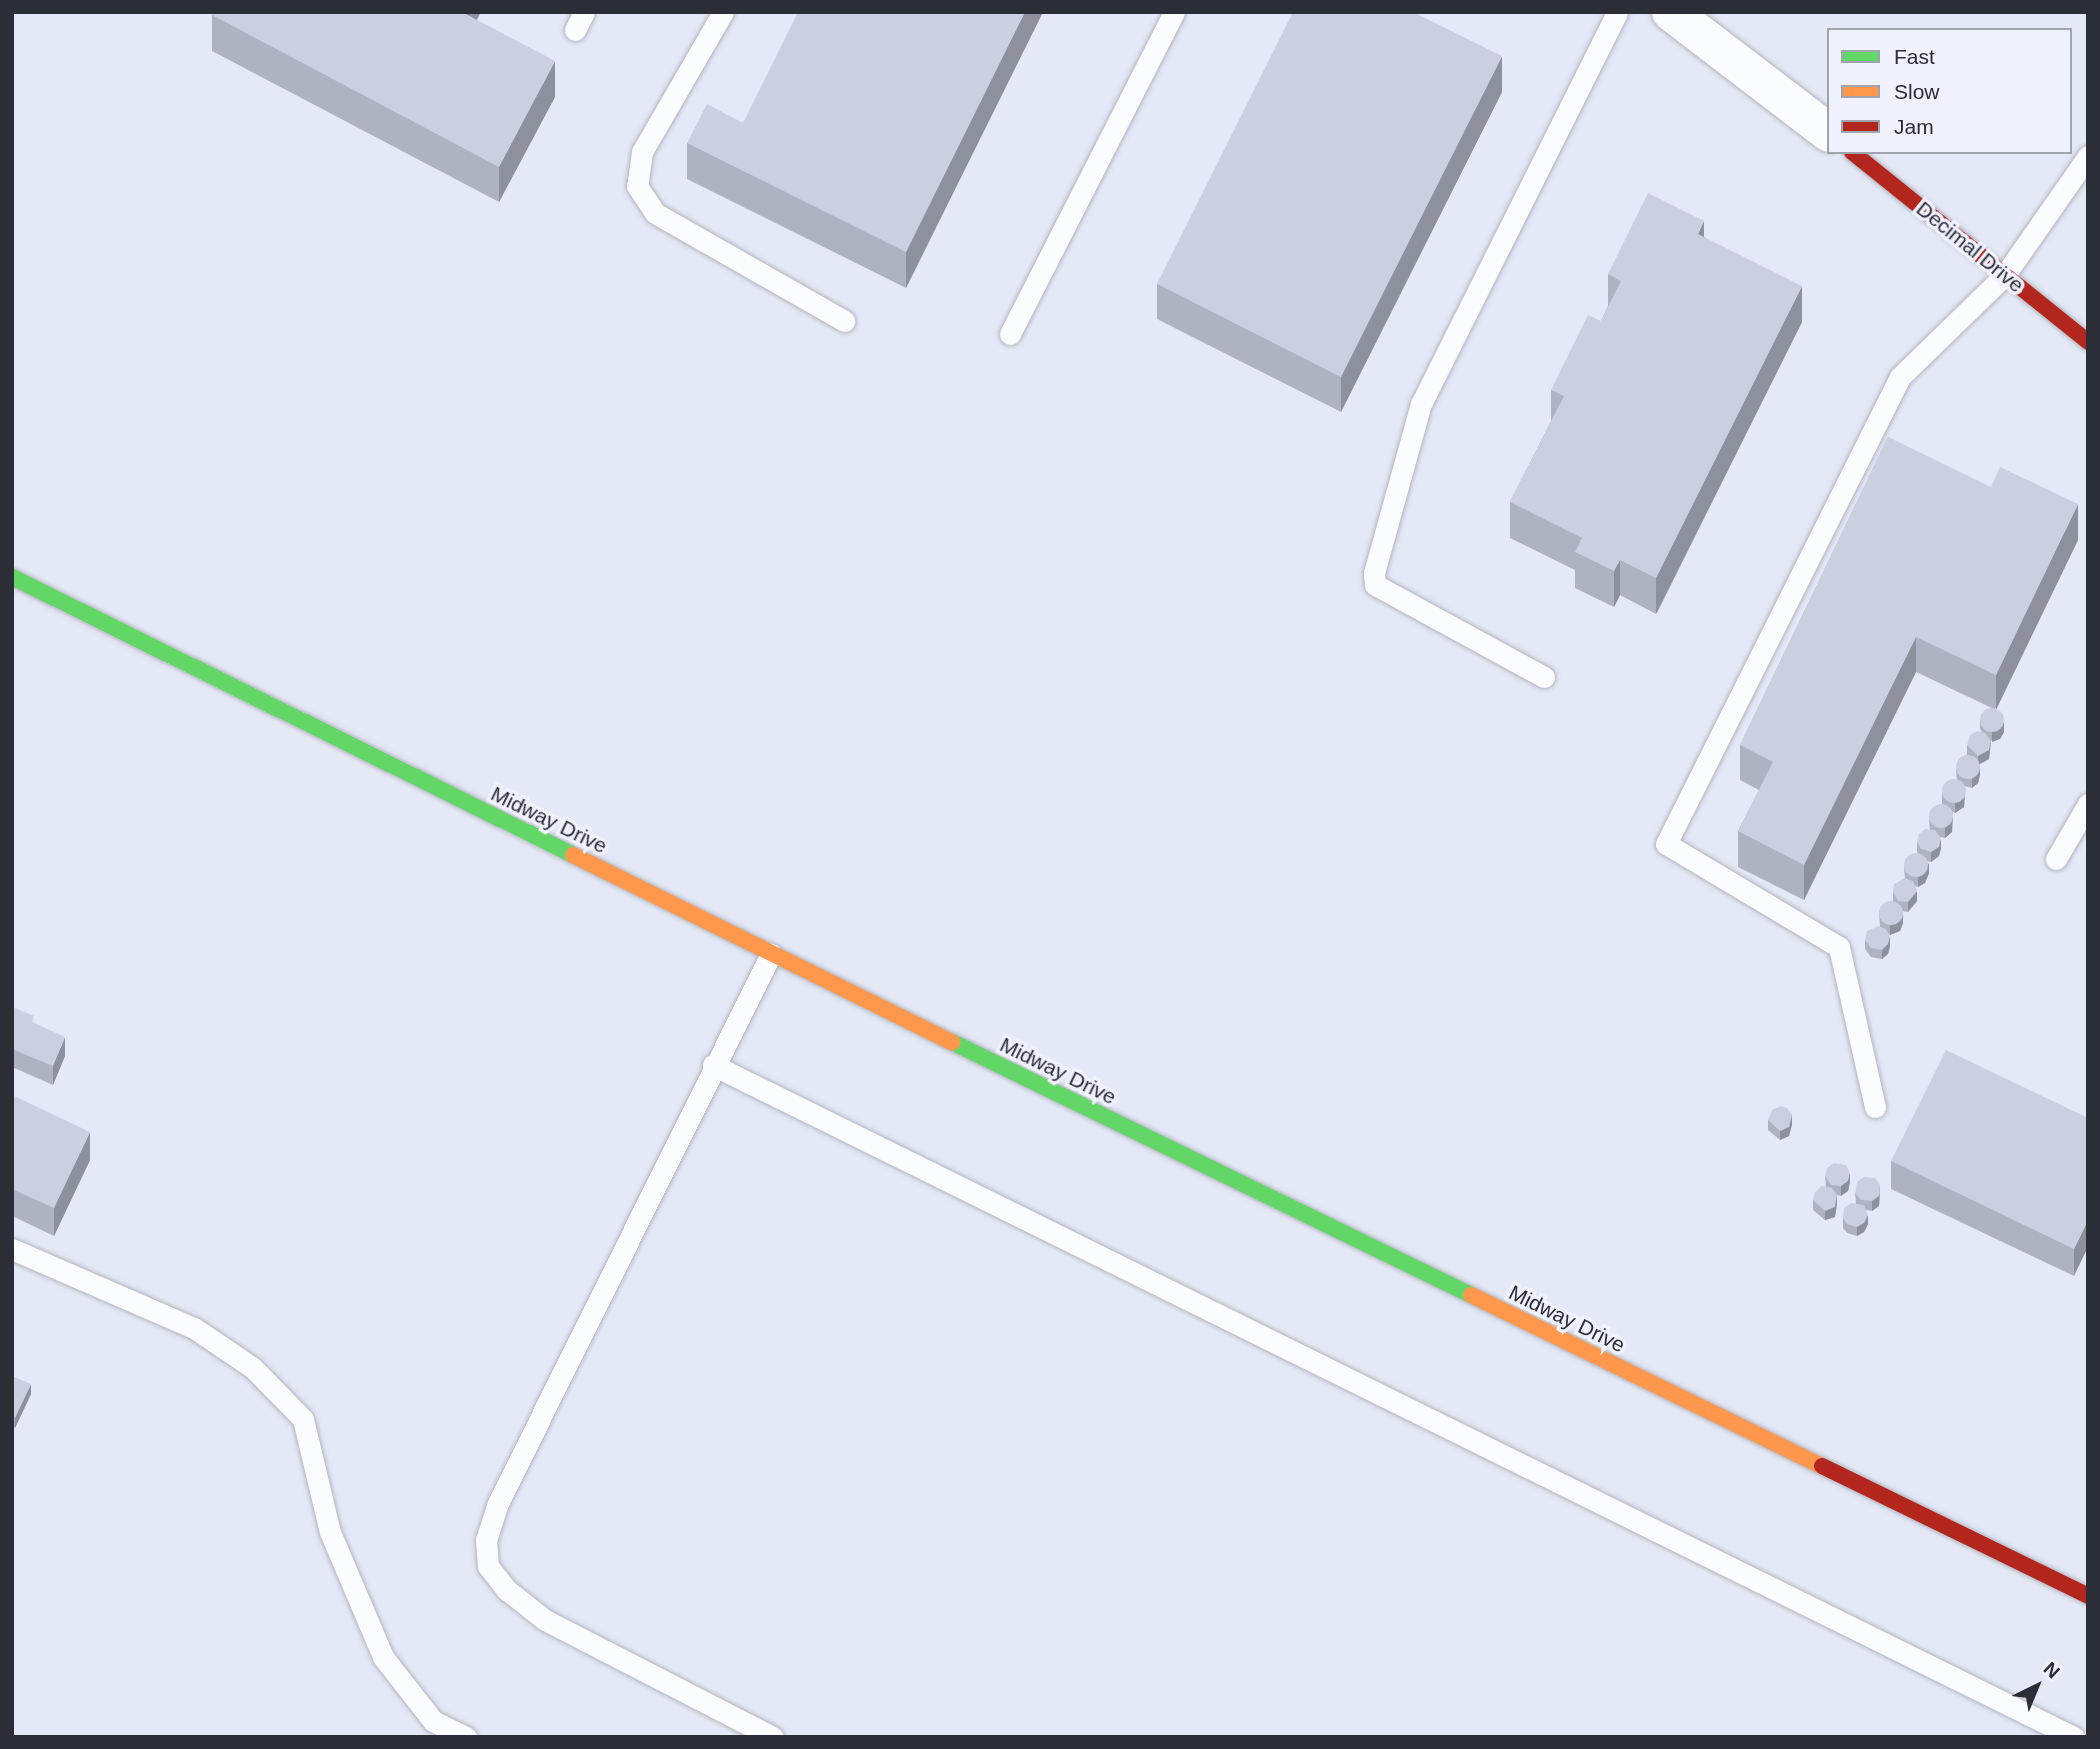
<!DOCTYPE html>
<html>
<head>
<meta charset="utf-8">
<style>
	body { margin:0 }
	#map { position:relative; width:2100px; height:1749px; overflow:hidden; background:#e5e9f7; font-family:Arial,sans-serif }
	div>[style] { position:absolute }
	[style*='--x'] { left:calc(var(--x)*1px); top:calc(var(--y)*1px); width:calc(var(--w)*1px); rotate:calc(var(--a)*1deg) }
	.roads { filter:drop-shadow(0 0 2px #b2b5bf) drop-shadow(0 0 2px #b2b5bf) }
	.lane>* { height:21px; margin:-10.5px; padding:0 10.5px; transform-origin:10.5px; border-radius:10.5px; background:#fbfcfe }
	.street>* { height:38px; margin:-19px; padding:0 19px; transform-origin:19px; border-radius:19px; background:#fbfcfe }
	.fast>* { height:16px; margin:-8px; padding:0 8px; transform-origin:8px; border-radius:8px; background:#63d668 }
	.slow>* { height:16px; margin:-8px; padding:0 8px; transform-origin:8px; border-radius:8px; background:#ff974d }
	.jam>* { height:16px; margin:-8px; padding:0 8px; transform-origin:8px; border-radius:8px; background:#b3261e }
	.wall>* { inset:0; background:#afb2c1 }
	.shaded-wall>* { inset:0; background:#8e919d }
	.building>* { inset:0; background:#cbcfe0 }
	.round { border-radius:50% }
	span { translate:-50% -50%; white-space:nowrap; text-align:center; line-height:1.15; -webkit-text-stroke:7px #eff2fd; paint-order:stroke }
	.street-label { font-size:21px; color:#2b2d37 }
	.frame { position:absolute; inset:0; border:14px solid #2b2d37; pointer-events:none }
	.legend { position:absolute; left:1827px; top:28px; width:245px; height:126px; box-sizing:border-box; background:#eff2fd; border:2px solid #a1a3ae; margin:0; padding:9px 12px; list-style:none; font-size:21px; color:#2b2d37 }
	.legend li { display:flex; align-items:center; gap:14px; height:35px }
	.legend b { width:35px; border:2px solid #a1a3ae }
	.north { position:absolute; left:2002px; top:1651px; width:70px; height:70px; -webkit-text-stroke:5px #eff2fd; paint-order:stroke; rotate:43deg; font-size:19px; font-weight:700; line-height:28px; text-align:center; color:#2b2d37 }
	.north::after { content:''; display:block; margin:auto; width:24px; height:32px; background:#2b2d37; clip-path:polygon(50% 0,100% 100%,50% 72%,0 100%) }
</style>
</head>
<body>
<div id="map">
	<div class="roads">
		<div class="lane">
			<div style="--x:723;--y:12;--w:162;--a:120.1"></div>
			<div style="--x:642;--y:152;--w:34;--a:98"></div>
			<div style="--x:637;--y:186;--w:32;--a:56"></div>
			<div style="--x:655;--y:213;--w:218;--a:29.7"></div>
			<div style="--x:575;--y:30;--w:20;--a:-63"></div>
			<div style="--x:1010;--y:334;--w:361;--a:-63"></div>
			<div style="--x:1544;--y:677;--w:192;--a:-151.4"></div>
			<div style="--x:1375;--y:585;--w:12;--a:-95"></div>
			<div style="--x:1374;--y:573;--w:175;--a:-74.5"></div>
			<div style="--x:1421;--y:404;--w:438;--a:-63.4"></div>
			<div style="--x:2056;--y:859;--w:64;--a:-59.8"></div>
			<div style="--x:771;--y:954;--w:613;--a:116.44"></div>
			<div style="--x:498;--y:1503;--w:38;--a:108"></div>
			<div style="--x:486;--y:1539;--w:27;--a:86"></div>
			<div style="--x:488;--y:1566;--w:31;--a:52"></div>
			<div style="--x:507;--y:1590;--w:48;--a:38.3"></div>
			<div style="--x:545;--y:1620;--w:256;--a:27.2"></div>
			<div style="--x:713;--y:1065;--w:1518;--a:26.28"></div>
			<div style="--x:1875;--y:1107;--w:164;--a:-102.7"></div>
			<div style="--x:1839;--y:947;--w:201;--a:-149.2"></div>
			<div style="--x:1666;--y:844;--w:522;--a:-63.39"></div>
			<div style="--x:1900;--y:377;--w:146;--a:-44.2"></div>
			<div style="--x:2005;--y:275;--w:145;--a:-55.1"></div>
			<div style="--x:12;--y:1249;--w:198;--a:23.5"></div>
			<div style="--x:194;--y:1328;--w:71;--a:34.1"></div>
			<div style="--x:253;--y:1368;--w:71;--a:45.6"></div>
			<div style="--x:303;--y:1419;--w:116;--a:76.6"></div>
			<div style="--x:330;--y:1532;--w:136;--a:67"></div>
			<div style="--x:383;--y:1657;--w:81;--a:52"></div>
			<div style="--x:433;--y:1721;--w:37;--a:26"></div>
		</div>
		<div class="street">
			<div style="--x:1671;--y:12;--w:199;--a:37.4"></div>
		</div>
		<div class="fast">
			<div style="--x:12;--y:577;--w:626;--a:26.36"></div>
			<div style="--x:952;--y:1042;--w:577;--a:25.99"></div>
		</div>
		<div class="slow">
			<div style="--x:573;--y:855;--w:423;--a:26.3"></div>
			<div style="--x:1471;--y:1295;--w:390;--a:26"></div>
		</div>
		<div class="jam">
			<div style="--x:1852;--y:152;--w:303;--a:38.8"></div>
			<div style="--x:1822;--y:1466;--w:296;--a:26"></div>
		</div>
	</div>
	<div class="wall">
		<div style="clip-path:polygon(1043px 12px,906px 288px,687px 179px,687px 143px)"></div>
		<div style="clip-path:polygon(212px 15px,477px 20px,555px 97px,499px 202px,212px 51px)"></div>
		<div style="clip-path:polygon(1502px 92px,1341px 412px,1157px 319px,1157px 284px)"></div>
		<div style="clip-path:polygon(1704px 237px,1802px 322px,1658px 611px,1656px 614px,1620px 595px,1614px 607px,1575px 588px,1575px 570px,1510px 538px,1510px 502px,1551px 421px,1551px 390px,1601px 321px,1608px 306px,1608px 274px)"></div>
		<div style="clip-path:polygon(1888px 437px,2078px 540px,1996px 709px,2004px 732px,2000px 739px,1991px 741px,1989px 759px,1980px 764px,1980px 775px,1978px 783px,1972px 788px,1964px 786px,1965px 797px,1964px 807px,1955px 813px,1953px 812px,1952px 832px,1945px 838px,1940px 837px,1941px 848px,1939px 856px,1931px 862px,1927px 861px,1929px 873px,1925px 883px,1918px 887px,1915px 886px,1917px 901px,1908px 912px,1902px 911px,1903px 923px,1900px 931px,1890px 935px,1889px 934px,1890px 946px,1888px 954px,1882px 959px,1871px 957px,1865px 949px,1865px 940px,1880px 926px,1879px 911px,1893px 901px,1893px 892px,1905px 878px,1904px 867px,1918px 854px,1917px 852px,1917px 842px,1930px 830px,1929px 820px,1943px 805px,1942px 803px,1942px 793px,1957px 781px,1956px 770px,1967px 754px,1967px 745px,1982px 732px,1980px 729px,1980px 719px,1992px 708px,1916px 672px,1804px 900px,1738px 867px,1738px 831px,1759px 790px,1740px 780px,1740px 745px)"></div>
		<div style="clip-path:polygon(12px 1007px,34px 1023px,65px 1056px,53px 1085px,12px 1067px)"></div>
		<div style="clip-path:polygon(12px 1095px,90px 1160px,54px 1236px,12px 1216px)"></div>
		<div style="clip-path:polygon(2088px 1118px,2074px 1276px,1891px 1189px,1891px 1161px)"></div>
		<div style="clip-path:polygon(1768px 1120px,1792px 1124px,1789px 1136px,1780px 1140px,1768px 1130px)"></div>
		<div style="clip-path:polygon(1825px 1176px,1850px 1182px,1848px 1191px,1841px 1196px,1837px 1195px,1837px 1204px,1835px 1217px,1825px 1220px,1813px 1210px,1813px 1200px,1826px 1187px)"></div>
		<div style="clip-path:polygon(1855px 1193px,1880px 1195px,1879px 1206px,1872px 1211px,1866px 1210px,1868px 1224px,1864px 1232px,1857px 1236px,1847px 1233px,1843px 1228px,1843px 1218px,1856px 1204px)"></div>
		<div style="clip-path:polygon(12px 1376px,31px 1394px,15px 1428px,12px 1426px)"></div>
	</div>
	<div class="shaded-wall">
		<div style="clip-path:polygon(462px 12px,481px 12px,462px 48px)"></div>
		<div style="clip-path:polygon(1025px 12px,1043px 12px,906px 288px,906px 252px)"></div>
		<div style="clip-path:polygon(1502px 56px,1502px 92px,1341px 412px,1341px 377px)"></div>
		<div style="clip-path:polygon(555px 61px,555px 97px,499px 202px,499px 167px)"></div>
		<div style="clip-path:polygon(1704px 221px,1704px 257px,1698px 234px)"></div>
		<div style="clip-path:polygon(1802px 286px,1802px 322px,1656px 614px,1656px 578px)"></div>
		<div style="clip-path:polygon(2078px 504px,2078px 540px,1996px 710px,1996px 675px)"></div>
		<div style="clip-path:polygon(1620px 560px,1620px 595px,1614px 607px,1614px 571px)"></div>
		<div style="clip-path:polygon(1916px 637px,1916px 672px,1804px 900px,1804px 865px)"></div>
		<div style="clip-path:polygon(2004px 722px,2004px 732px,2000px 739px,1992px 742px,1992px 732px)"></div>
		<div style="clip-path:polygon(1991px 741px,1989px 759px,1978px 765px,1978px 756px)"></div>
		<div style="clip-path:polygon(1980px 765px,1980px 775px,1978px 783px,1972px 788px,1972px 779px)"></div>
		<div style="clip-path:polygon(1965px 788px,1964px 807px,1955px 813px,1955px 803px)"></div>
		<div style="clip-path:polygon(1953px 813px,1952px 832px,1945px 838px,1945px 828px)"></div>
		<div style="clip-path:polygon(1941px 839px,1941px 848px,1939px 856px,1931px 862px,1931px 852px)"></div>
		<div style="clip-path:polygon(1929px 863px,1929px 873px,1925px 883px,1918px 887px,1918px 878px)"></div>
		<div style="clip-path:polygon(1917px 891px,1917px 901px,1908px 912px,1908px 902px)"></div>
		<div style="clip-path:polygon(1903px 914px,1903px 923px,1900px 931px,1890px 935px,1890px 926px)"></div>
		<div style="clip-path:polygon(1890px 936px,1890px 946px,1888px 954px,1882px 959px,1882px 950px)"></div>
		<div style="clip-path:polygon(65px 1037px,65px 1056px,53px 1085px,53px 1066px)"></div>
		<div style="clip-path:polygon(1792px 1115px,1792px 1124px,1789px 1136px,1780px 1140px,1780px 1131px)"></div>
		<div style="clip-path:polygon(90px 1132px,90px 1160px,54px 1236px,54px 1208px)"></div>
		<div style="clip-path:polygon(1850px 1173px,1850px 1182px,1848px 1191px,1841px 1196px,1841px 1186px)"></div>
		<div style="clip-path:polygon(1880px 1185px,1879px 1206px,1872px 1211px,1872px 1201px)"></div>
		<div style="clip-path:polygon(1837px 1195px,1837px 1204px,1835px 1217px,1825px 1220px,1825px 1211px)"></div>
		<div style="clip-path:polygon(1868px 1215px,1868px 1224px,1864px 1232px,1857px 1236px,1857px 1227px)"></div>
		<div style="clip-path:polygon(2088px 1220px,2088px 1247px,2074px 1276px,2074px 1249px)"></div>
		<div style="clip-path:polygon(31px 1384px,31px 1394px,15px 1428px,15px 1418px)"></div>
	</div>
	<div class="building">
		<div style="clip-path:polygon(214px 12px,462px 12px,555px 61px,499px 167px,212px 15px)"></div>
		<div style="clip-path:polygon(798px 12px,1025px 12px,906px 252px,687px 143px,707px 104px,743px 123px)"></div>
		<div style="clip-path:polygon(1293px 12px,1413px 12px,1502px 56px,1341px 377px,1157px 284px)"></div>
		<div style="clip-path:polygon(1648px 193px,1704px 221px,1698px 234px,1802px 286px,1656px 578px,1620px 560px,1614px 571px,1575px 552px,1582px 538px,1510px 502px,1564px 396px,1551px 390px,1588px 315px,1601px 321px,1621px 281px,1608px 274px)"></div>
		<div style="clip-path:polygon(1888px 437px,1991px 487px,2000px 467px,2078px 504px,1996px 675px,1916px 637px,1804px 865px,1738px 831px,1773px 762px,1740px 745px)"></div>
		<div class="round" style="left:1980px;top:708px;width:24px;height:24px"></div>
		<div style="clip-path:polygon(1977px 731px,1985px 733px,1991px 741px,1989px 750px,1978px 756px,1967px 745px,1970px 735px)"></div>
		<div class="round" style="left:1956px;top:755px;width:24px;height:24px"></div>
		<div class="round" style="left:1942px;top:779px;width:24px;height:24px"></div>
		<div class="round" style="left:1929px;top:804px;width:24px;height:24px"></div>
		<div style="clip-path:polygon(1925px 829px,1935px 830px,1941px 839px,1939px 847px,1931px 852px,1921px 849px,1917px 842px,1919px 834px)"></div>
		<div class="round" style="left:1904px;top:853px;width:24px;height:24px"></div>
		<div style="clip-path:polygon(1905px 878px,1913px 881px,1917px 891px,1908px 902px,1898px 901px,1893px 892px,1894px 884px)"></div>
		<div class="round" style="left:1879px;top:901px;width:24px;height:24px"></div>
		<div style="clip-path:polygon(1879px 926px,1886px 929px,1890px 936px,1888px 944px,1882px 950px,1871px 948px,1865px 940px,1867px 931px)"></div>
		<div style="clip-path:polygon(12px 1007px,34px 1016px,32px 1022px,65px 1037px,53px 1066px,12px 1049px)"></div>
		<div style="clip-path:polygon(1946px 1050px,2088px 1118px,2088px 1220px,2074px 1249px,1891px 1161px)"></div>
		<div style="clip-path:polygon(12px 1095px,90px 1132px,54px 1208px,12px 1189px)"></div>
		<div style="clip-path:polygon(1781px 1106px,1787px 1108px,1792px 1115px,1789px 1127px,1780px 1131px,1768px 1120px,1772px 1110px)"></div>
		<div style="clip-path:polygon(1834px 1163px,1846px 1165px,1850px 1173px,1848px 1181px,1841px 1186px,1831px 1185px,1825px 1176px,1827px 1168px)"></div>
		<div style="clip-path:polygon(1864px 1177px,1875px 1178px,1880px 1185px,1879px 1196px,1872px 1201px,1861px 1200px,1855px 1193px,1857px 1182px)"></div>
		<div style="clip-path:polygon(1822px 1186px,1832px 1188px,1837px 1195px,1835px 1207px,1825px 1211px,1813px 1200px,1815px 1192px)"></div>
		<div style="clip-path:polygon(1851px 1203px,1864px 1205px,1868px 1215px,1864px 1223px,1857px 1227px,1847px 1224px,1843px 1218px,1844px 1208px)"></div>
		<div style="clip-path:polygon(12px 1376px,31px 1384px,15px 1418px,12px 1417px)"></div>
	</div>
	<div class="street-label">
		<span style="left:1970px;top:247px;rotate:39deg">Decimal Drive</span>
		<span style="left:549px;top:820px;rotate:26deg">Midway Drive</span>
		<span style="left:1058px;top:1071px;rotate:26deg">Midway Drive</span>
		<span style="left:1567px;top:1319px;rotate:26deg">Midway Drive</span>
	</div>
	<div class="frame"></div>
	<ul class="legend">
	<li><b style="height:9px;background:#63d668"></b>Fast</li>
	<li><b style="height:9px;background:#ff974d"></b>Slow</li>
	<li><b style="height:9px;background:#b3261e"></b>Jam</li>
	</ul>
	<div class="north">N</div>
</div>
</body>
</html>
